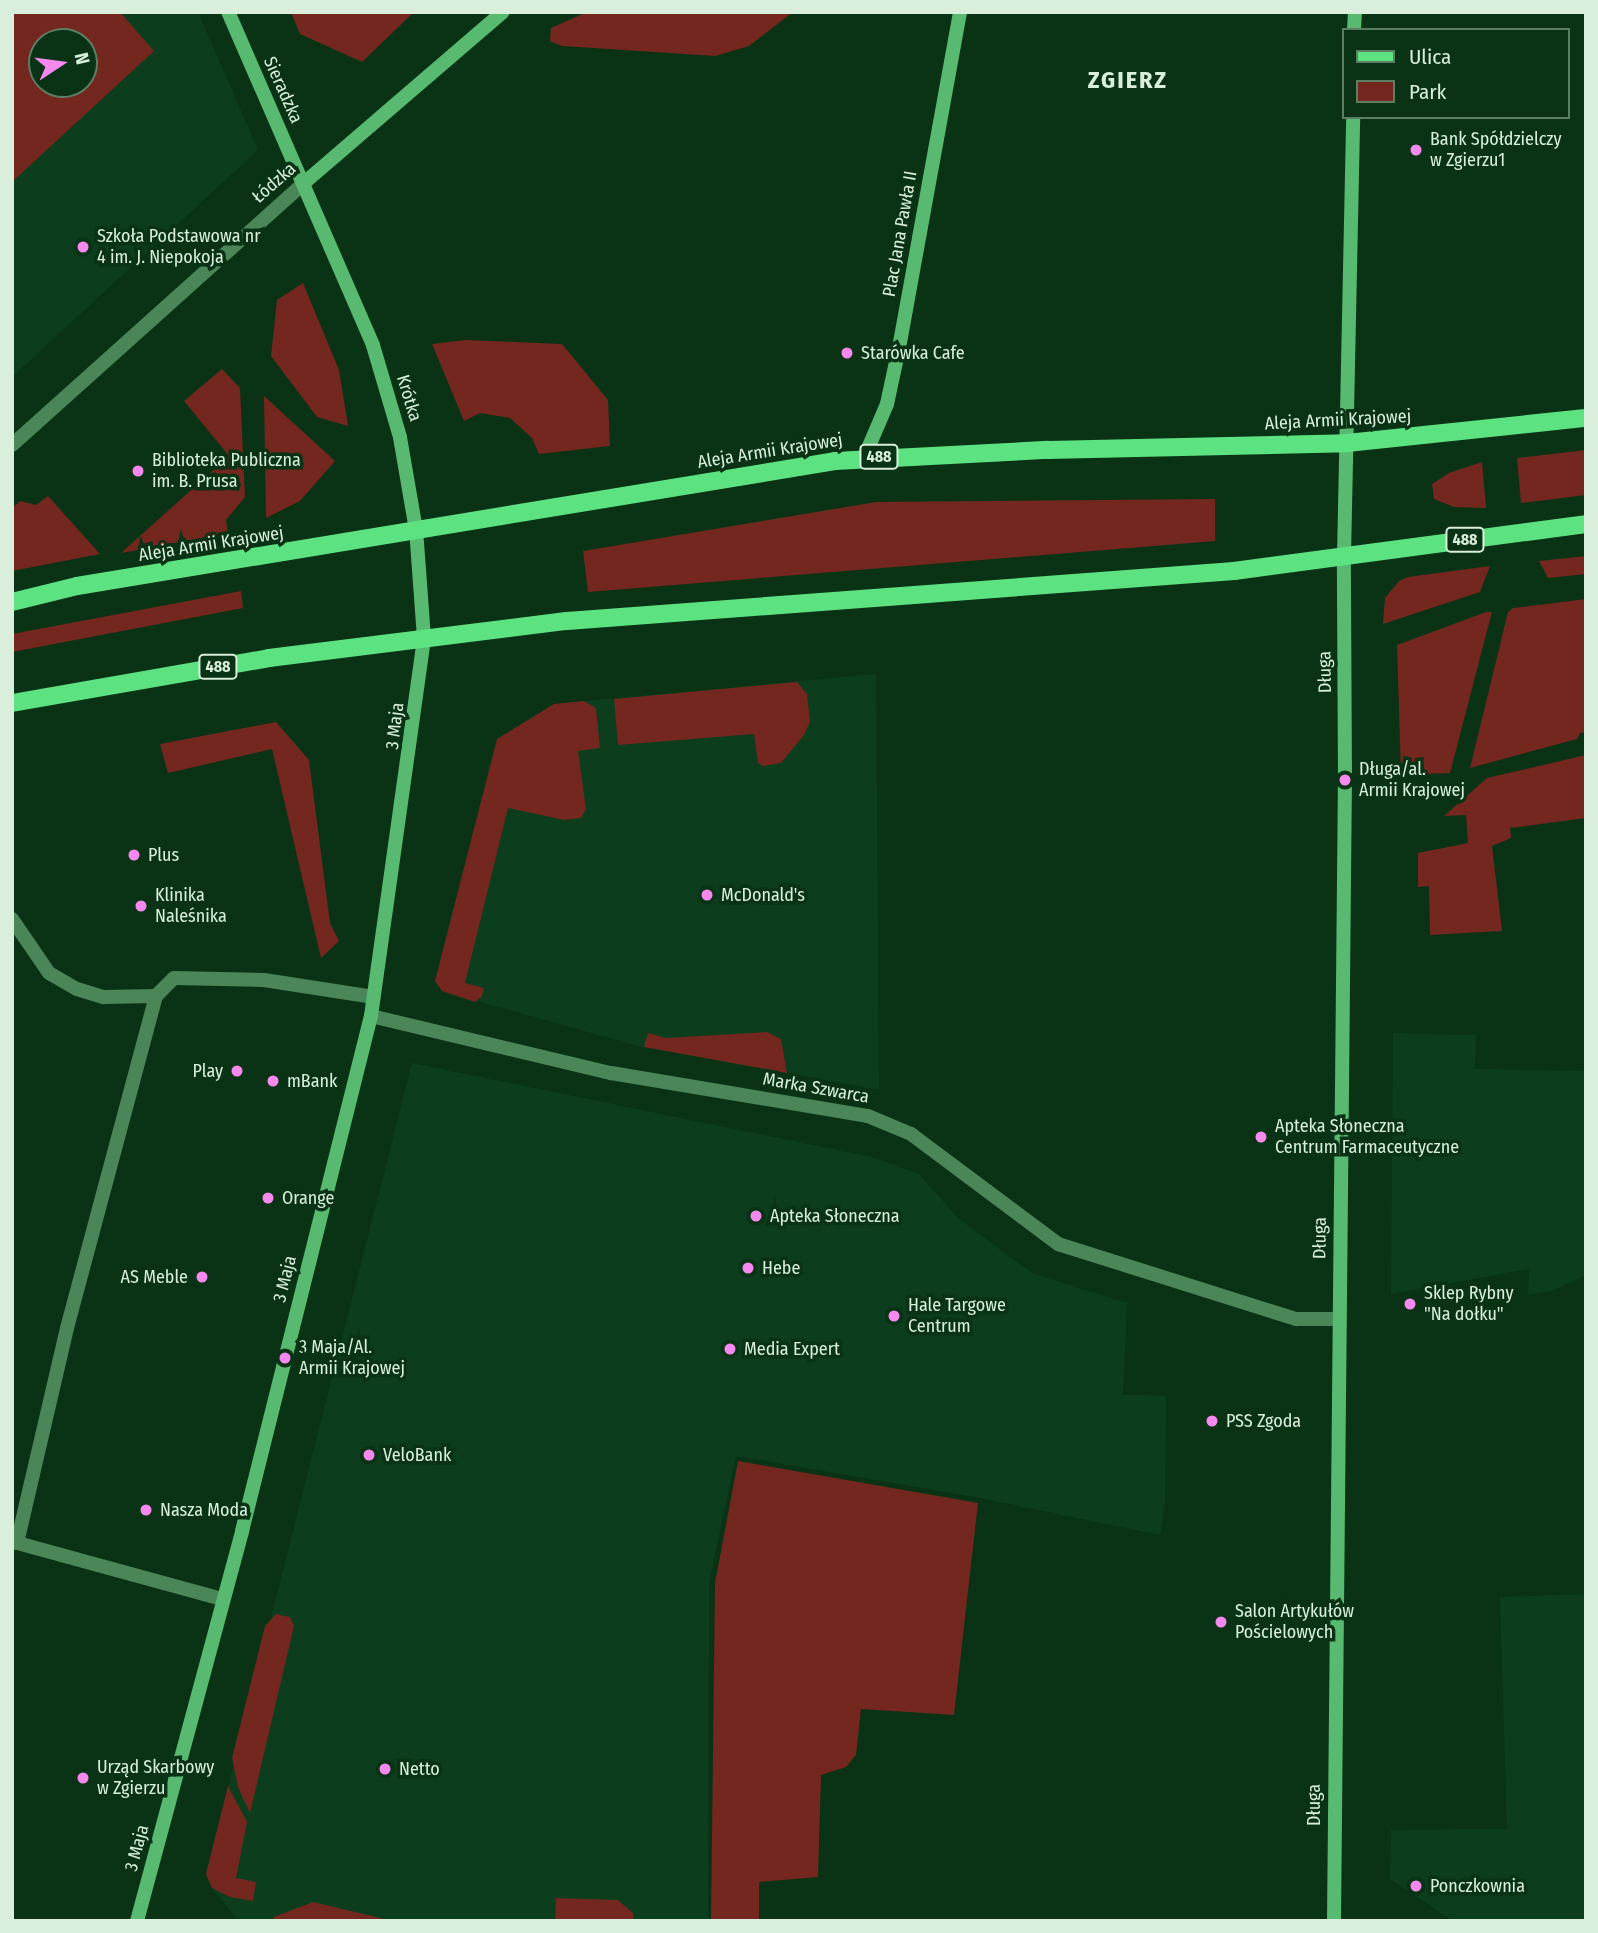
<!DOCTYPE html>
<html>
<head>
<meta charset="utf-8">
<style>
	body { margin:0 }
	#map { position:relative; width:1598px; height:1933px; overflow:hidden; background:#0a3316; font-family:"Fira Sans Condensed",sans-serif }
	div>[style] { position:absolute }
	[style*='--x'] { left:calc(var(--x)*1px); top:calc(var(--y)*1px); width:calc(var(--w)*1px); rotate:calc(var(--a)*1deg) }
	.built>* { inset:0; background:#0c3e1d }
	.green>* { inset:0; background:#73271e }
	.street>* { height:14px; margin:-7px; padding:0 7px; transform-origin:7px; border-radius:7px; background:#4b8658 }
	.secondary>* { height:14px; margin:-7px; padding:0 7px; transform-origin:7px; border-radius:7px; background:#57ba70 }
	.primary>* { height:18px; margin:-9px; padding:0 9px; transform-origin:9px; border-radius:9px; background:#5de282 }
	.dots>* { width:19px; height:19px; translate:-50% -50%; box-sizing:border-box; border:4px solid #0a3316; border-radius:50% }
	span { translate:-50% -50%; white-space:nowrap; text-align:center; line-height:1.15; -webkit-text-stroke:7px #0a3316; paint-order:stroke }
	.shield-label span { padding:2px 5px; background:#0a3316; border:2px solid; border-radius:5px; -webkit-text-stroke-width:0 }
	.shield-label { font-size:16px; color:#d9efdc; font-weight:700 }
	.street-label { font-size:18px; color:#d9efdc }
	.poi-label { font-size:18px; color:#d9efdc }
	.left { translate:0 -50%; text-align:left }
	.right { translate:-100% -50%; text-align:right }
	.district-label { font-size:24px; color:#d9efdc; font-weight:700; letter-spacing:2px }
	.frame { position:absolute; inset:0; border:14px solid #d9efdc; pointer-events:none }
	.legend { position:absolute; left:1342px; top:28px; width:228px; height:91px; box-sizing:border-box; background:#0a3316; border:2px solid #5d7e65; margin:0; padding:9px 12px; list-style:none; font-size:21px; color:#d9efdc }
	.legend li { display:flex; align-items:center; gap:14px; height:35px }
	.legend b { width:35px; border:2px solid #5d7e65 }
	.north { position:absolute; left:28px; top:28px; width:70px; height:70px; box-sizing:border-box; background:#0a3316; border:2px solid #5d7e65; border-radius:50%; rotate:77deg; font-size:19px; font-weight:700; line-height:28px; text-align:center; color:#d9efdc }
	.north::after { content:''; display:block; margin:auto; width:24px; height:32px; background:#f589ee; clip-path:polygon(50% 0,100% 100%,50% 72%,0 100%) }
</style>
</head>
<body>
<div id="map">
	<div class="built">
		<div style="clip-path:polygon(evenodd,12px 12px,198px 12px,258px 150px,12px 377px,12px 12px,42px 42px,84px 42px,84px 84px,42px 84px,42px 42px)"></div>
		<div style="clip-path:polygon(876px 674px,879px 1090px,634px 1045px,442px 991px,435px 981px,497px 739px,554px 704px)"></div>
		<div style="clip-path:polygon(1393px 1033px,1476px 1035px,1475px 1069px,1586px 1071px,1586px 1275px,1553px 1291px,1528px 1295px,1529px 1269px,1391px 1294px)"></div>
		<div style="clip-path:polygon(412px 1063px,872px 1157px,919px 1174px,958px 1218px,1022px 1266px,1035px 1274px,1127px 1303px,1123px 1395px,1166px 1396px,1165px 1501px,1160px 1535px,980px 1498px,736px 1456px,709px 1583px,708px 1921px,239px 1921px,212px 1888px,206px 1874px)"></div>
		<div style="clip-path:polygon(1586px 1594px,1586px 1921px,1453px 1921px,1390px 1879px,1391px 1830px,1507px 1829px,1500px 1597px)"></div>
	</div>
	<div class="green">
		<div style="clip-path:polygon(evenodd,12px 12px,120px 12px,154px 51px,12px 182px,12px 12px,42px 42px,84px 42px,84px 84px,42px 84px,42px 42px)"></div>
		<div style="clip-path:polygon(291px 12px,414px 12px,362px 62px,300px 34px)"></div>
		<div style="clip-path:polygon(587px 12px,793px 12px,749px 46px,715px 56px,562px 46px,550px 41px,551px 28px)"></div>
		<div style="clip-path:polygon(303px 283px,339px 370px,348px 426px,317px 417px,271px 356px,277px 300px)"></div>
		<div style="clip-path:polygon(465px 340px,562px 344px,608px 400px,610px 446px,539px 454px,532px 438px,510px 418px,480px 413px,464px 421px,432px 344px)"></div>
		<div style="clip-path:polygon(222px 369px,240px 388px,245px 497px,226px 520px,228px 533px,121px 553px,229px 456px,184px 401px)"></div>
		<div style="clip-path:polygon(264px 396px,335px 461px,300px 501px,266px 518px)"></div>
		<div style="clip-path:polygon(1586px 450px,1586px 495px,1521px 503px,1517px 458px)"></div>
		<div style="clip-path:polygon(1482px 462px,1486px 508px,1454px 507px,1434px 499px,1432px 484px,1449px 473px)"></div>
		<div style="clip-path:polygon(48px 496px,100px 554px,12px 571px,12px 508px,20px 501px,36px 505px)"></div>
		<div style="clip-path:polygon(1215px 499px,1215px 541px,588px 592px,583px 551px,876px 502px)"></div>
		<div style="clip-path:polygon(1586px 556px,1586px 574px,1548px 578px,1539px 561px)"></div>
		<div style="clip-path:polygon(1490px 566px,1480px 592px,1383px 624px,1385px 598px,1399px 581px,1408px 577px)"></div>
		<div style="clip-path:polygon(241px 591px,243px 608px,12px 652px,12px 634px)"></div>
		<div style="clip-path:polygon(1586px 599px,1586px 732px,1580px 733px,1577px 739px,1470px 768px,1508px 612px,1513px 608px)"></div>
		<div style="clip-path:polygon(1486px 612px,1492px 612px,1450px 773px,1401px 775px,1397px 645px)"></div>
		<div style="clip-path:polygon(797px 682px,807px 694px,810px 722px,804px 735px,781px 763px,763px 766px,758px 763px,754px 734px,618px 745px,614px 699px)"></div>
		<div style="clip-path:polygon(584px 701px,596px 708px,600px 748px,578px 751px,586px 809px,581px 818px,564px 820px,508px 808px,465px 983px,484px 988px,482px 996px,475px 1002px,442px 991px,435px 981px,497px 739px,554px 704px)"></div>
		<div style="clip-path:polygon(276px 722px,309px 760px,330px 923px,339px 941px,321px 958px,272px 749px,168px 773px,160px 744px)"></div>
		<div style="clip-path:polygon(1586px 755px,1586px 818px,1510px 828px,1511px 838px,1492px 846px,1502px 931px,1430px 935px,1429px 886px,1418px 887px,1418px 853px,1468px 843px,1466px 815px,1444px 816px,1487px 778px)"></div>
		<div style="clip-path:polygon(767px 1032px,781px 1039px,787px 1073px,644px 1047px,648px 1033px,666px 1038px)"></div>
		<div style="clip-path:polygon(738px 1461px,978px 1503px,954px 1715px,861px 1709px,856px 1755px,846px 1767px,821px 1775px,818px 1877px,759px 1882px,759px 1921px,711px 1921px,715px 1583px)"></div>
		<div style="clip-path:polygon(276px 1614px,290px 1617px,294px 1626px,250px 1813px,238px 1787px,232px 1758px,265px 1626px)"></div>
		<div style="clip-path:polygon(228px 1786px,247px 1822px,236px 1878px,256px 1882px,253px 1901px,230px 1897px,212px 1888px,206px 1874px)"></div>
		<div style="clip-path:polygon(556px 1898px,618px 1900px,633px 1913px,634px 1921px,555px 1921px)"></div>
		<div style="clip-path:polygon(313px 1902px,393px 1921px,272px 1921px,274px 1917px)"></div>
	</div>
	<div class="street">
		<div style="--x:12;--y:445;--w:392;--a:-41.9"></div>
		<div style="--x:12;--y:919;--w:65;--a:55.6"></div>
		<div style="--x:49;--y:973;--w:32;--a:30"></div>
		<div style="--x:77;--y:989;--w:28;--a:17"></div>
		<div style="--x:104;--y:997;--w:52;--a:-1.1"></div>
		<div style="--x:371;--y:1016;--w:247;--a:13.4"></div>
		<div style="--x:611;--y:1073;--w:261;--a:9.5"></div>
		<div style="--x:868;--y:1116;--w:47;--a:22.7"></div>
		<div style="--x:911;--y:1134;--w:184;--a:36.8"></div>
		<div style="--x:1058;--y:1244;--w:250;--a:17.5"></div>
		<div style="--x:1296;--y:1319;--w:42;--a:0"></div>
		<div style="--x:222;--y:1599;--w:213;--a:-164.7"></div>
		<div style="--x:17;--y:1543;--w:221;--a:-76.9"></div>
		<div style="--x:67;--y:1328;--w:344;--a:-75"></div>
		<div style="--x:156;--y:996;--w:25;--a:-45"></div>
		<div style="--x:174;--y:978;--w:90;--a:1.3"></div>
		<div style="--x:264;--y:980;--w:111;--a:8.8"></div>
	</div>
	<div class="secondary">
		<div style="--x:1354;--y:30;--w:18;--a:-87"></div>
		<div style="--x:304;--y:183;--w:262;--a:-40.7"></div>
		<div style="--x:864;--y:458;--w:59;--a:-66.9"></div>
		<div style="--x:887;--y:404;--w:57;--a:-77.9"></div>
		<div style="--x:899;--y:348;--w:341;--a:-79.7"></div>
		<div style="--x:137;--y:1921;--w:404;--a:-74.9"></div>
		<div style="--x:242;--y:1531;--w:531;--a:-75.94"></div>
		<div style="--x:371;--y:1016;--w:382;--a:-82"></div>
		<div style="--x:424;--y:638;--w:108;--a:-94.2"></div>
		<div style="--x:416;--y:530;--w:94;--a:-99.8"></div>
		<div style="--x:400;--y:437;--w:96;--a:-106.4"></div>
		<div style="--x:373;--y:345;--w:363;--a:-113.5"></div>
		<div style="--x:1334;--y:1921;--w:1141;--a:-89.45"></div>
		<div style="--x:1345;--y:780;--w:224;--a:-90.3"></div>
		<div style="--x:1344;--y:556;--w:439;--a:-88.8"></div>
	</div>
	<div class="primary">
		<div style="--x:12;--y:602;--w:67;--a:-13.8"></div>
		<div style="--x:77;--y:586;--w:768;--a:-9.36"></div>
		<div style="--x:835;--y:461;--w:213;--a:-3"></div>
		<div style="--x:1048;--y:450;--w:299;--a:-1.3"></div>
		<div style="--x:1347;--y:443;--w:240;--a:-6"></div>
		<div style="--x:12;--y:703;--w:261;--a:-9.9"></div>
		<div style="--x:269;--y:658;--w:300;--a:-7.1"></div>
		<div style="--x:567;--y:621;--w:669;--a:-4.29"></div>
		<div style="--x:1234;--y:571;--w:355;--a:-7.6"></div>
	</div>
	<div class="dots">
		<div style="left:1416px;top:150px;background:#f589ee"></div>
		<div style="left:83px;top:247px;background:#f589ee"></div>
		<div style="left:847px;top:353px;background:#f589ee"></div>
		<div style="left:138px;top:471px;background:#f589ee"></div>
		<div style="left:1345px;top:780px;background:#f589ee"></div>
		<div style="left:134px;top:855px;background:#f589ee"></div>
		<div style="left:707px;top:895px;background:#f589ee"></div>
		<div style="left:141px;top:906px;background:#f589ee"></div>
		<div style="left:237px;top:1071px;background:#f589ee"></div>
		<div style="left:273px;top:1081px;background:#f589ee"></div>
		<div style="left:1261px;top:1137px;background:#f589ee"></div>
		<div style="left:268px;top:1198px;background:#f589ee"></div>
		<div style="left:756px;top:1216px;background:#f589ee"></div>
		<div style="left:748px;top:1268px;background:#f589ee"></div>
		<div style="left:202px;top:1277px;background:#f589ee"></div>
		<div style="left:1410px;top:1304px;background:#f589ee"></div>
		<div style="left:894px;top:1316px;background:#f589ee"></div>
		<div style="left:730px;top:1349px;background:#f589ee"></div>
		<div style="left:285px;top:1358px;background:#f589ee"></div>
		<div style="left:1212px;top:1421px;background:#f589ee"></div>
		<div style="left:369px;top:1455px;background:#f589ee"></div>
		<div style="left:146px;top:1510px;background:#f589ee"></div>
		<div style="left:1221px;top:1622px;background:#f589ee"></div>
		<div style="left:385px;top:1769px;background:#f589ee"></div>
		<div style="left:83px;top:1778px;background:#f589ee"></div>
		<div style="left:1416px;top:1886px;background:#f589ee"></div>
	</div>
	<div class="shield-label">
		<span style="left:879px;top:457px">488</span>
		<span style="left:1465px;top:540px">488</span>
		<span style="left:218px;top:667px">488</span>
	</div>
	<div class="street-label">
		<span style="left:283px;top:90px;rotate:66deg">Sieradzka</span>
		<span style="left:274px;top:183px;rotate:-41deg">Łódzka</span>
		<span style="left:900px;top:234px;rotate:-80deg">Plac Jana Pawła II</span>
		<span style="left:409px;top:398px;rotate:73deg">Krótka</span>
		<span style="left:1338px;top:420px;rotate:-3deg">Aleja Armii Krajowej</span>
		<span style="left:770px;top:451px;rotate:-9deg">Aleja Armii Krajowej</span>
		<span style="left:211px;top:544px;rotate:-9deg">Aleja Armii Krajowej</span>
		<span style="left:1325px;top:672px;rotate:-91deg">Długa</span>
		<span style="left:395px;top:726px;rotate:-83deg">3 Maja</span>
		<span style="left:816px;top:1088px;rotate:10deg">Marka Szwarca</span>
		<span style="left:1320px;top:1238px;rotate:-89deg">Długa</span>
		<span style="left:285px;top:1279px;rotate:-76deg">3 Maja</span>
		<span style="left:1314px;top:1805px;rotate:-90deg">Długa</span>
		<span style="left:137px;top:1848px;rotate:-75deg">3 Maja</span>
	</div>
	<div class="poi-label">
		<span class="left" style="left:1430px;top:150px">Bank Spółdzielczy<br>w Zgierzu1</span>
		<span class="left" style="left:97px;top:247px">Szkoła Podstawowa nr<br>4 im. J. Niepokoja</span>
		<span class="left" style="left:861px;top:353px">Starówka Cafe</span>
		<span class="left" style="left:152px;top:471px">Biblioteka Publiczna<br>im. B. Prusa</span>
		<span class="left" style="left:1359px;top:780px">Długa/al.<br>Armii Krajowej</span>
		<span class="left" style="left:148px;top:855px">Plus</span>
		<span class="left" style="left:721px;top:895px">McDonald's</span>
		<span class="left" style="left:155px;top:906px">Klinika<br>Naleśnika</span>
		<span class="right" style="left:223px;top:1071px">Play</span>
		<span class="left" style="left:287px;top:1081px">mBank</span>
		<span class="left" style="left:1275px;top:1137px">Apteka Słoneczna<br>Centrum Farmaceutyczne</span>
		<span class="left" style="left:282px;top:1198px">Orange</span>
		<span class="left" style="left:770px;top:1216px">Apteka Słoneczna</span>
		<span class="left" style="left:762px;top:1268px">Hebe</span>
		<span class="right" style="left:188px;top:1277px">AS Meble</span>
		<span class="left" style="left:1424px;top:1304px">Sklep Rybny<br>"Na dołku"</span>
		<span class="left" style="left:908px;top:1316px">Hale Targowe<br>Centrum</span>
		<span class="left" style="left:299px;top:1358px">3 Maja/Al.<br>Armii Krajowej</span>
		<span class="left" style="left:744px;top:1349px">Media Expert</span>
		<span class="left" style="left:1226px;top:1421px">PSS Zgoda</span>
		<span class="left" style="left:383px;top:1455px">VeloBank</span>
		<span class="left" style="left:160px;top:1510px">Nasza Moda</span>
		<span class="left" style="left:1235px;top:1622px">Salon Artykułów<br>Pościelowych</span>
		<span class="left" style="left:97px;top:1778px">Urząd Skarbowy<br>w Zgierzu</span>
		<span class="left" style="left:399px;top:1769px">Netto</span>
		<span class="left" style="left:1430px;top:1886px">Ponczkownia</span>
	</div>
	<div class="district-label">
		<span style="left:1128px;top:81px">ZGIERZ</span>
	</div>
	<div class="frame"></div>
	<ul class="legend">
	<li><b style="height:9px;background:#5de282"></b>Ulica</li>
	<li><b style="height:19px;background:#73271e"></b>Park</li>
	</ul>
	<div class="north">N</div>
</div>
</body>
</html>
